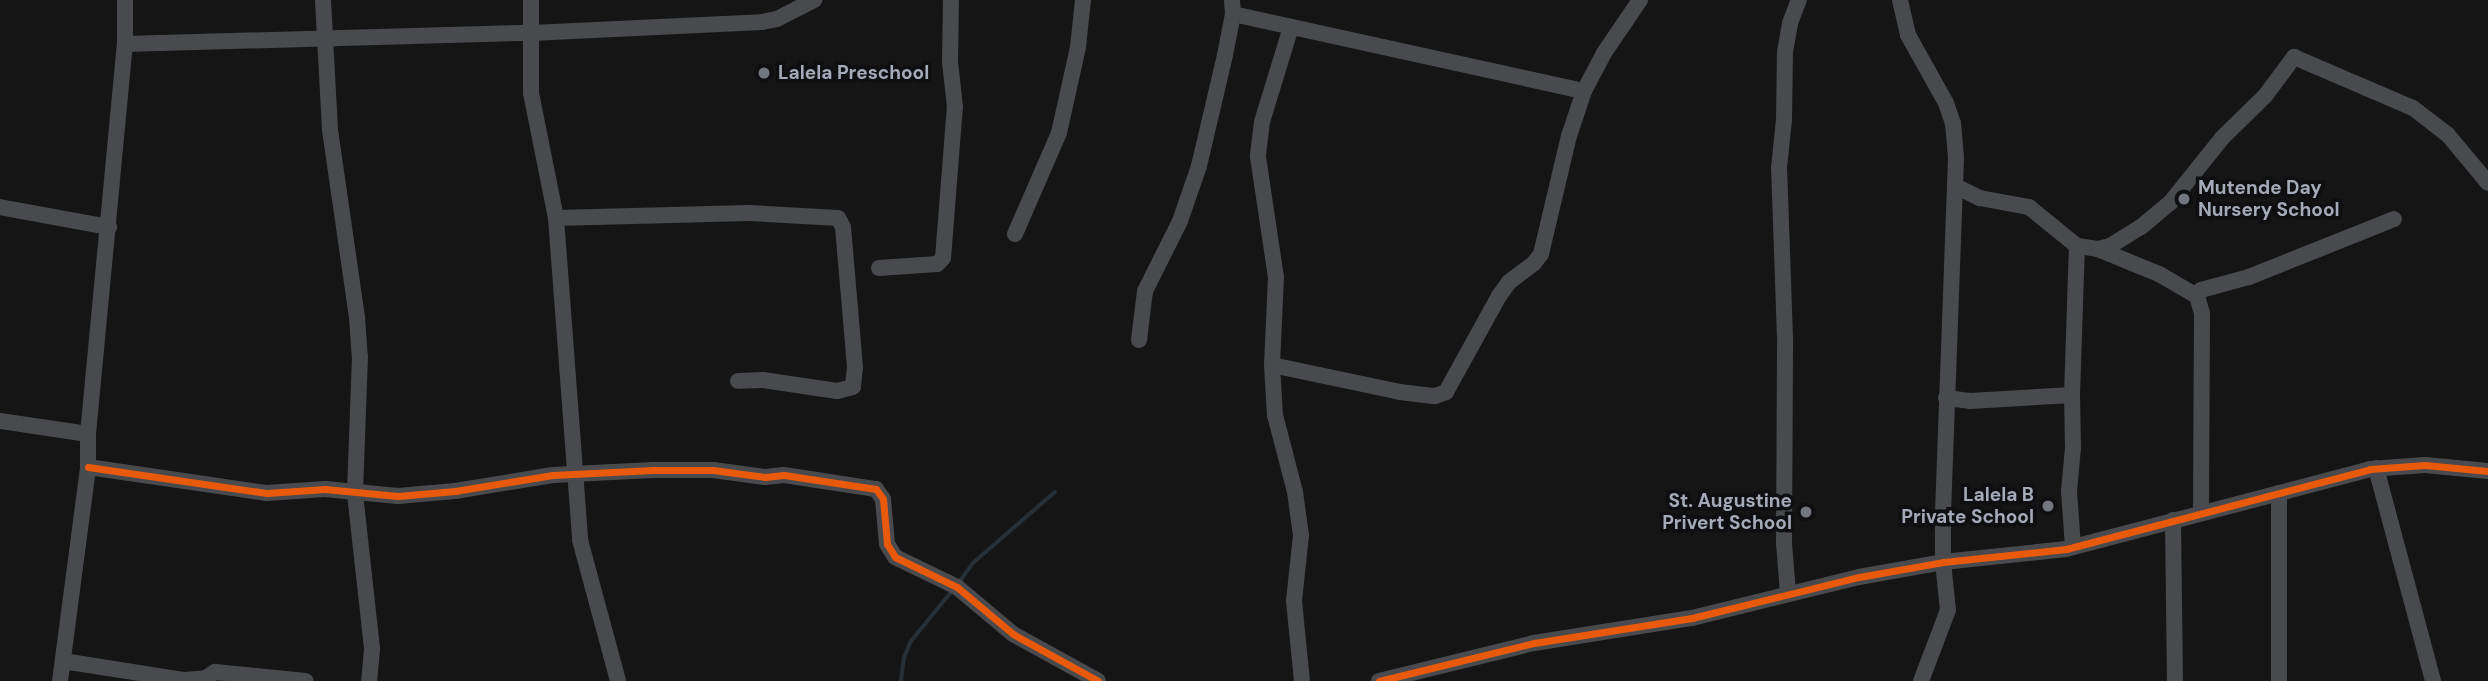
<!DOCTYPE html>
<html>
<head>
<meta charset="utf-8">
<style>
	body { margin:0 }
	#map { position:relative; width:2488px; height:681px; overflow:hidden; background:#151515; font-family:"DM Sans",sans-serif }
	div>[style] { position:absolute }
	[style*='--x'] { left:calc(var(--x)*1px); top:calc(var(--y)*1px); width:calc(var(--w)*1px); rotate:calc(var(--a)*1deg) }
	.stream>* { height:3.5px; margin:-1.75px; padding:0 1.75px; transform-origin:1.75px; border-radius:1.75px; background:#273037 }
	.minor>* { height:16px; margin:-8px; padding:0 8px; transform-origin:8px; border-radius:8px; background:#484a4e }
	.cycleway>* { height:7px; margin:-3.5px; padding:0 3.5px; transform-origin:3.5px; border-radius:3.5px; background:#e8590c }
	.dots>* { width:19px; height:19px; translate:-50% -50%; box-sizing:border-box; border:4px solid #0f0f11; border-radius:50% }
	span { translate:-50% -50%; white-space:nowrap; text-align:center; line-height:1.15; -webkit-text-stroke:7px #0f0f11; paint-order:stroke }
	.poi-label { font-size:19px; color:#a4aab7; font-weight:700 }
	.left { translate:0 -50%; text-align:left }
	.right { translate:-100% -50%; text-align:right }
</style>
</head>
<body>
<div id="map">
	<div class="stream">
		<div style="--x:960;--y:581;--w:22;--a:-54"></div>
		<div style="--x:973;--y:563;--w:108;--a:-40.9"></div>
		<div style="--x:901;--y:681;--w:23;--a:-83"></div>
		<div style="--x:904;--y:658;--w:18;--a:-68"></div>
		<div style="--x:911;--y:641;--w:66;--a:-50.5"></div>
	</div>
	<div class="minor">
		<div style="--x:323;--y:0;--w:130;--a:86.9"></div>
		<div style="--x:330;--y:130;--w:189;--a:81.8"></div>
		<div style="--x:357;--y:317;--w:39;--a:86"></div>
		<div style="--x:360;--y:356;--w:138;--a:92.1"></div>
		<div style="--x:355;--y:494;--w:156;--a:83.7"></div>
		<div style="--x:372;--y:649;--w:32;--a:95"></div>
		<div style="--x:531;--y:0;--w:93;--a:90"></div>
		<div style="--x:531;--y:93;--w:127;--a:78.7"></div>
		<div style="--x:556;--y:218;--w:323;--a:85.7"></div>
		<div style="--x:580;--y:540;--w:146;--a:74.9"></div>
		<div style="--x:1900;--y:0;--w:36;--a:77"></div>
		<div style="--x:1908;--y:35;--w:78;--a:60.8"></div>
		<div style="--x:1946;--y:103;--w:21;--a:71"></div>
		<div style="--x:1953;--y:123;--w:35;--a:85"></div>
		<div style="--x:1956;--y:158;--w:360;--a:92.1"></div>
		<div style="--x:1943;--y:518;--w:44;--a:90"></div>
		<div style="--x:1943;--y:562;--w:48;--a:84.1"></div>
		<div style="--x:1948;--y:610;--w:76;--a:110.8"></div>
		<div style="--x:1233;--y:14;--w:359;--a:12.4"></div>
		<div style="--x:1291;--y:27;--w:99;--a:107"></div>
		<div style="--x:1262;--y:122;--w:35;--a:97"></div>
		<div style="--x:1258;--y:157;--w:121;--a:81.5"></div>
		<div style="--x:1276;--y:277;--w:88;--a:92.6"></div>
		<div style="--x:1272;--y:365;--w:50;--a:86.6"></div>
		<div style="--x:1275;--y:415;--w:80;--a:75.4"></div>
		<div style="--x:1295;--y:492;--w:43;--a:82.1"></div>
		<div style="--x:1301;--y:535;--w:66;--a:96.1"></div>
		<div style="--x:1294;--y:601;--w:80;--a:84.3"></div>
		<div style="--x:125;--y:44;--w:406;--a:-1.6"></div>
		<div style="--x:531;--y:33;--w:231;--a:-2.7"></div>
		<div style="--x:762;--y:22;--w:15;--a:-11"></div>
		<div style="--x:777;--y:19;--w:42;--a:-27.2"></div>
		<div style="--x:1955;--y:186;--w:28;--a:26"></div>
		<div style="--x:1980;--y:198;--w:50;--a:10.4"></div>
		<div style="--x:2029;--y:207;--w:62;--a:39.1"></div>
		<div style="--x:2077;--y:246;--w:21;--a:8"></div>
		<div style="--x:2098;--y:249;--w:12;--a:-14"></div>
		<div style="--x:2110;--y:246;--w:36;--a:-32"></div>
		<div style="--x:2141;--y:227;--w:38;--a:-40"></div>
		<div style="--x:2170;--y:203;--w:83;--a:-51.3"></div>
		<div style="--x:2222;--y:138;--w:60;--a:-44.3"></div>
		<div style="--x:2265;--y:96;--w:49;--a:-53.4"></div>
		<div style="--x:2294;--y:57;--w:129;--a:23.2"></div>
		<div style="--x:2413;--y:108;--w:44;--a:37.6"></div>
		<div style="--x:2448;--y:135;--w:62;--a:50.2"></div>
		<div style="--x:0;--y:207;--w:111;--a:10.4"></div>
		<div style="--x:556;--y:218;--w:193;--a:-1.5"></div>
		<div style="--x:749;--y:213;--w:89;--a:3.2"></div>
		<div style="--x:838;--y:218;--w:10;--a:61"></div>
		<div style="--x:843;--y:227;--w:141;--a:85.1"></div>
		<div style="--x:855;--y:367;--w:20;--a:96"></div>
		<div style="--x:853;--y:387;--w:16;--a:166"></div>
		<div style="--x:837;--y:391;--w:75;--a:-171.5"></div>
		<div style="--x:763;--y:380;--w:25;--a:178"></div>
		<div style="--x:1015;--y:234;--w:110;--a:-66.5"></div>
		<div style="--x:1059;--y:133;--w:88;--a:-77.5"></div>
		<div style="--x:1078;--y:47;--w:47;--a:-83.9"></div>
		<div style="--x:2098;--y:249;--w:66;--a:22.3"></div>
		<div style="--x:2159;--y:274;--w:44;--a:30.1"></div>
		<div style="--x:2197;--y:296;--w:19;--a:74"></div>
		<div style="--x:2202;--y:314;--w:198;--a:90.3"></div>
		<div style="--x:879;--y:268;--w:58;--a:-3.9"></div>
		<div style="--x:937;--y:264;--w:8;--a:-45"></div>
		<div style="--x:943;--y:258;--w:151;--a:-85.5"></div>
		<div style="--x:955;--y:107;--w:45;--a:-96.3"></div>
		<div style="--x:950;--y:62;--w:62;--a:-89.1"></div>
		<div style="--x:2197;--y:296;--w:7;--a:-56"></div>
		<div style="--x:2201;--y:290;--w:50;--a:-15.2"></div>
		<div style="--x:2249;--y:277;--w:156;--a:-21.8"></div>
		<div style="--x:1139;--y:340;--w:49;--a:-83"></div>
		<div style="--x:1145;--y:291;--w:78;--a:-63.4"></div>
		<div style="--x:1180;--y:221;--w:58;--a:-70.9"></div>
		<div style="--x:1199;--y:166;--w:114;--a:-76.8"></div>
		<div style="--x:1225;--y:55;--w:42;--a:-79"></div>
		<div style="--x:1233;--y:14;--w:14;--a:-94"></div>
		<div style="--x:1272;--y:365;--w:131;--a:11.9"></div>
		<div style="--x:1400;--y:392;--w:35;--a:7"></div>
		<div style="--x:1435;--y:396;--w:12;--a:-20"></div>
		<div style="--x:1446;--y:392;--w:110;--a:-61.1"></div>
		<div style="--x:1499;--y:296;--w:17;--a:-54"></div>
		<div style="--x:1509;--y:282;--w:31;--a:-37"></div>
		<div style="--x:1534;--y:263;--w:11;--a:-52"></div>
		<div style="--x:1541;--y:254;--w:121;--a:-76.7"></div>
		<div style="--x:1569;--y:136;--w:47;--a:-71.6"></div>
		<div style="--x:1584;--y:91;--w:43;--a:-62.2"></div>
		<div style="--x:1604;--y:53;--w:64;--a:-55.8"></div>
		<div style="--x:2072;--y:395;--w:53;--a:88.9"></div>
		<div style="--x:2073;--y:448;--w:43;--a:95.3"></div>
		<div style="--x:2069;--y:491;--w:56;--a:85.9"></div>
		<div style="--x:1946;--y:398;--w:24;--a:7"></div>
		<div style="--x:1970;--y:401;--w:102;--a:-3.4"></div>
		<div style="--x:2072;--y:395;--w:149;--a:-88.1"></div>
		<div style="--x:0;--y:421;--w:89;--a:8.4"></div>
		<div style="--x:88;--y:467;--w:181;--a:8.3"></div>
		<div style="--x:267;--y:493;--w:58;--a:-3.9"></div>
		<div style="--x:325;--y:489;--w:73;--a:5.5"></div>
		<div style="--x:398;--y:496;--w:57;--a:-5"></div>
		<div style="--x:455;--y:491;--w:99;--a:-9.3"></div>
		<div style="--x:553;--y:475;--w:100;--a:-2.9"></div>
		<div style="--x:653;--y:470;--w:60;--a:0"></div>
		<div style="--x:713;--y:470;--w:52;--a:7.7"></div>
		<div style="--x:765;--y:477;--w:19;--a:-6"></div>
		<div style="--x:784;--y:475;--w:93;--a:8.7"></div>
		<div style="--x:876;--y:489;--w:12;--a:55"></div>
		<div style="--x:883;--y:499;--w:45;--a:84.9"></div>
		<div style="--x:887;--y:544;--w:15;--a:58"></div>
		<div style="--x:895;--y:557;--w:69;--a:25.8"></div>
		<div style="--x:957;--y:587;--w:73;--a:40"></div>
		<div style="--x:1013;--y:634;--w:97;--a:28.9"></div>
		<div style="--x:2376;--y:468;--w:220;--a:75"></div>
		<div style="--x:2279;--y:493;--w:188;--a:90"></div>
		<div style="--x:2173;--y:520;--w:161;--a:89.3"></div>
		<div style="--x:1788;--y:593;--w:50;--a:-94.6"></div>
		<div style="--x:1784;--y:543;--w:205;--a:-89.7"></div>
		<div style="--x:1785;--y:338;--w:170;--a:-92"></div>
		<div style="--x:1779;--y:168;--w:48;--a:-84.1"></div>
		<div style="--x:1784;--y:120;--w:68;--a:-89.2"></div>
		<div style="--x:1785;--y:52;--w:29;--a:-80"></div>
		<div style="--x:1790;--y:23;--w:25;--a:-69"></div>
		<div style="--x:63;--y:661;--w:123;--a:8.9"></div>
		<div style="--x:185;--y:680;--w:21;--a:-5"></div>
		<div style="--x:206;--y:678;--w:11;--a:-34"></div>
		<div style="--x:215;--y:672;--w:91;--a:5.6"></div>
		<div style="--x:60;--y:681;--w:216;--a:-82.5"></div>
		<div style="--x:88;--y:467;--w:33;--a:-90"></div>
		<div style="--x:88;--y:434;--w:392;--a:-84.6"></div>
		<div style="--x:125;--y:44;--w:44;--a:-90"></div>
		<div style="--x:1379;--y:681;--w:160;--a:-13.8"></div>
		<div style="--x:1534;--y:643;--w:160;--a:-9"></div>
		<div style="--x:1692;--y:618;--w:172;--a:-13.8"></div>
		<div style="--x:1859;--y:577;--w:85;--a:-10.1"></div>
		<div style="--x:1943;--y:562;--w:124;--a:-6"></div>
		<div style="--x:2066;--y:549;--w:314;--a:-14.7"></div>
		<div style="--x:2370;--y:469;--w:55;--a:-4.2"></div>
		<div style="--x:2425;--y:465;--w:63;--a:5.4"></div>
	</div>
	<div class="cycleway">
		<div style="--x:88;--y:467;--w:181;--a:8.3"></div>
		<div style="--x:267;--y:493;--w:58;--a:-3.9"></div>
		<div style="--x:325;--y:489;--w:73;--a:5.5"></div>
		<div style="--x:398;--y:496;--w:57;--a:-5"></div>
		<div style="--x:455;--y:491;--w:99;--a:-9.3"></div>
		<div style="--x:553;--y:475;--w:100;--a:-2.9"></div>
		<div style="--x:653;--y:470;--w:60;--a:0"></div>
		<div style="--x:713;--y:470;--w:52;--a:7.7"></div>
		<div style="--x:765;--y:477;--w:19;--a:-6"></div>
		<div style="--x:784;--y:475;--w:93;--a:8.7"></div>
		<div style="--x:876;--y:489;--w:12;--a:55"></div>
		<div style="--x:883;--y:499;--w:45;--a:84.9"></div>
		<div style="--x:887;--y:544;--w:15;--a:58"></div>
		<div style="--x:895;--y:557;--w:69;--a:25.8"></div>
		<div style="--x:957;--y:587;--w:73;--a:40"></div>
		<div style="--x:1013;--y:634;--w:97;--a:28.9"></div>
		<div style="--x:1379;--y:681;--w:160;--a:-13.8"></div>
		<div style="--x:1534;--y:643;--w:160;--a:-9"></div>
		<div style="--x:1692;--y:618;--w:172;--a:-13.8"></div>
		<div style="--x:1859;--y:577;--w:85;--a:-10.1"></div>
		<div style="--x:1943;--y:562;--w:124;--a:-6"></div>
		<div style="--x:2066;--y:549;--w:314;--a:-14.7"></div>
		<div style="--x:2370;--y:469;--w:55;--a:-4.2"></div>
		<div style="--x:2425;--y:465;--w:63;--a:5.4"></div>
	</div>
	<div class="dots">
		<div style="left:764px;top:73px;background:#72767e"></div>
		<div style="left:2184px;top:199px;background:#72767e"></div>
		<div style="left:2048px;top:506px;background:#72767e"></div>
		<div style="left:1806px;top:512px;background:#72767e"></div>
	</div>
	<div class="poi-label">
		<span class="left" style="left:778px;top:73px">Lalela Preschool</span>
		<span class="left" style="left:2198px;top:199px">Mutende Day<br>Nursery School</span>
		<span class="right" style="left:2034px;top:506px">Lalela B<br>Private School</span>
		<span class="right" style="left:1792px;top:512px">St. Augustine<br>Privert School</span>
	</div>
</div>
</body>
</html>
